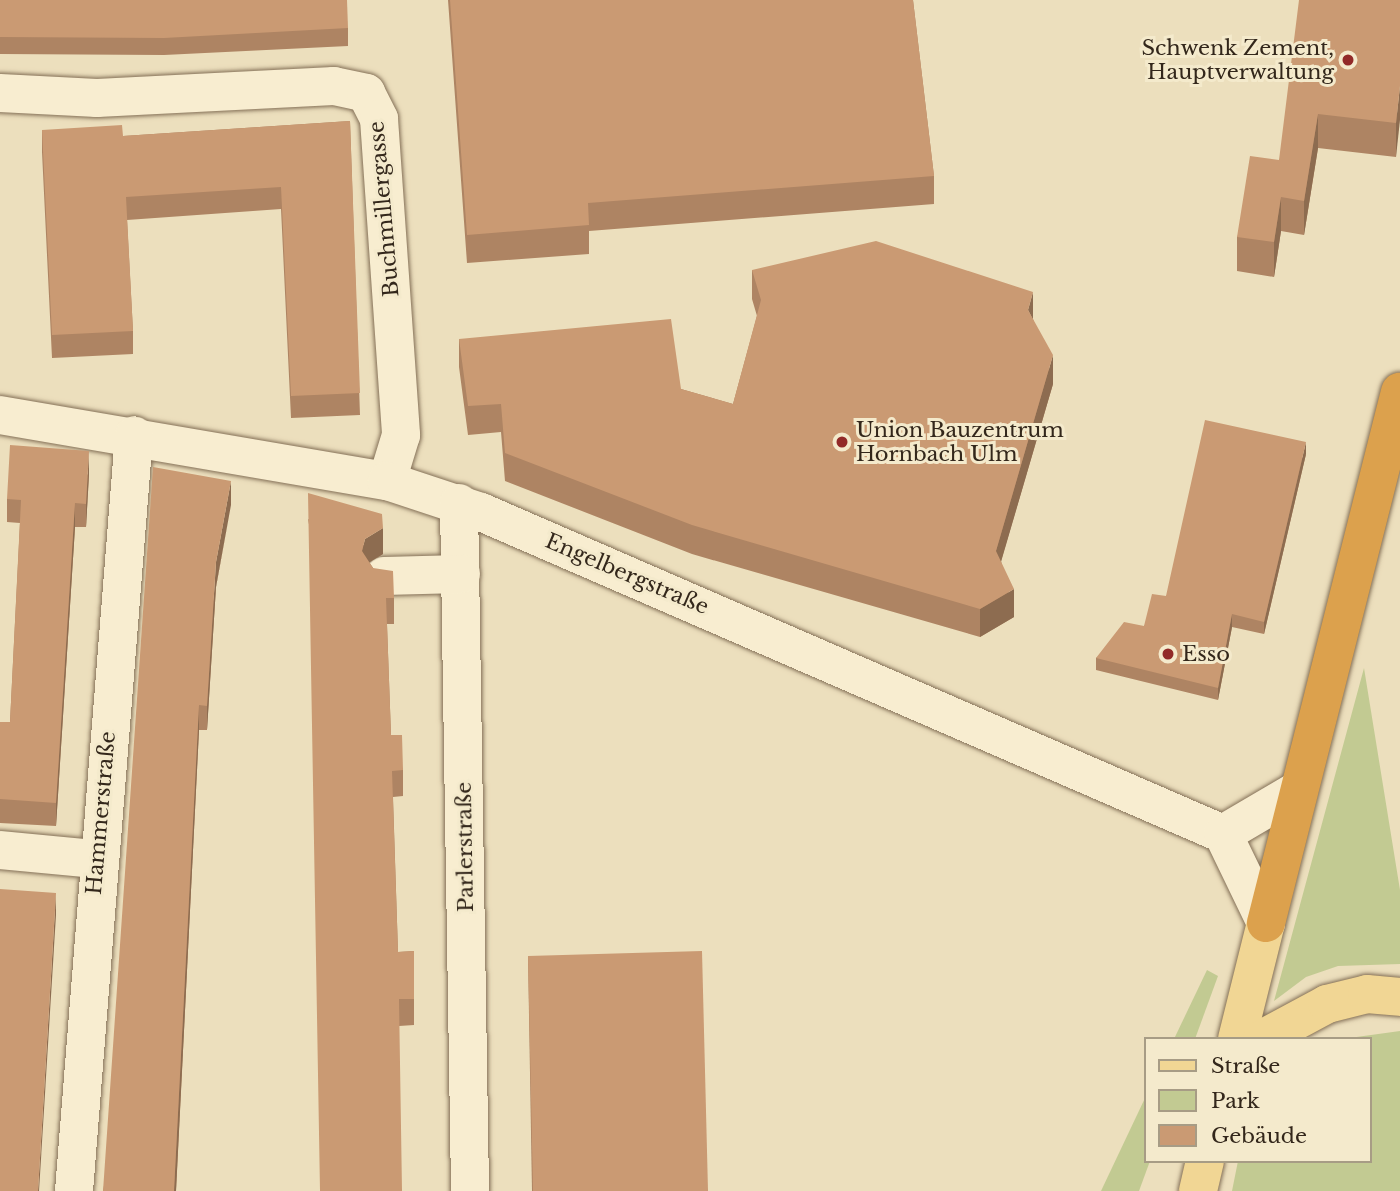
<!DOCTYPE html>
<html>
<head>
<meta charset="utf-8">
<style>
	body { margin:0 }
	#map { position:relative; width:1400px; height:1191px; overflow:hidden; background:#ecdfbd; font-family:"Libre Baskerville",serif }
	div>[style] { position:absolute }
	[style*='--x'] { left:calc(var(--x)*1px); top:calc(var(--y)*1px); width:calc(var(--w)*1px); rotate:calc(var(--a)*1deg) }
	.green>* { inset:0; background:#c2ca92 }
	.roads { filter:drop-shadow(0 0 2px #847057) drop-shadow(0 0 2px #847057) }
	.minor>* { height:38px; margin:-19px; padding:0 19px; transform-origin:19px; border-radius:19px; background:#f8edd0 }
	.major>* { height:38px; margin:-19px; padding:0 19px; transform-origin:19px; border-radius:19px; background:#f1d694 }
	.highway>* { height:38px; margin:-19px; padding:0 19px; transform-origin:19px; border-radius:19px; background:#dca14d }
	.wall>* { inset:0; background:#ae8463 }
	.shaded-wall>* { inset:0; background:#8d6c50 }
	.building>* { inset:0; background:#ca9a73 }
	.dots>* { width:19px; height:19px; translate:-50% -50%; box-sizing:border-box; border:4px solid #f4eacc; border-radius:50% }
	span { translate:-50% -50%; white-space:nowrap; text-align:center; line-height:1.15; -webkit-text-stroke:6px #f4eacc; paint-order:stroke }
	.poi-label { font-size:21px; color:#33271b }
	.right { translate:-100% -50%; text-align:right }
	.left { translate:0 -50%; text-align:left }
	.street-label { font-size:21px; color:#33271b }
	.legend { position:absolute; left:1144px; top:1037px; width:228px; height:126px; box-sizing:border-box; background:#f4eacc; border:2px solid #a79c85; margin:0; padding:9px 12px; list-style:none; font-size:21px; color:#33271b }
	.legend li { display:flex; align-items:center; gap:14px; height:35px }
	.legend b { width:35px; border:2px solid #a79c85 }
</style>
</head>
<body>
<div id="map">
	<div class="green">
		<div style="clip-path:polygon(1364px 668px,1400px 890px,1400px 964px,1338px 966px,1306px 977px,1274px 1001px)"></div>
		<div style="clip-path:polygon(1207px 970px,1218px 976px,1195px 1039px,1174px 1039px)"></div>
		<div style="clip-path:polygon(1400px 1031px,1400px 1191px,1232px 1191px,1238px 1161px,1370px 1161px,1370px 1039px,1342px 1039px)"></div>
		<div style="clip-path:polygon(1146px 1096px,1150px 1161px,1139px 1191px,1101px 1191px)"></div>
	</div>
	<div class="roads">
		<div class="minor">
			<div style="--x:0;--y:93;--w:97;--a:3"></div>
			<div style="--x:97;--y:98;--w:237;--a:-2.9"></div>
			<div style="--x:334;--y:86;--w:33;--a:12"></div>
			<div style="--x:366;--y:93;--w:29;--a:63"></div>
			<div style="--x:379;--y:119;--w:317;--a:86"></div>
			<div style="--x:401;--y:435;--w:48;--a:106.9"></div>
			<div style="--x:0;--y:415;--w:393;--a:9.7"></div>
			<div style="--x:387;--y:481;--w:99;--a:18.3"></div>
			<div style="--x:481;--y:512;--w:809;--a:23.46"></div>
			<div style="--x:1223;--y:834;--w:99;--a:64.2"></div>
			<div style="--x:459;--y:503;--w:688;--a:89.08"></div>
			<div style="--x:384;--y:576;--w:77;--a:-1.5"></div>
			<div style="--x:1223;--y:834;--w:87;--a:-30.4"></div>
			<div style="--x:0;--y:850;--w:96;--a:5.4"></div>
			<div style="--x:74;--y:1191;--w:758;--a:-85.46"></div>
		</div>
		<div class="major">
			<div style="--x:1237;--y:1039;--w:120;--a:-76"></div>
			<div style="--x:1262;--y:1039;--w:74;--a:-28.3"></div>
			<div style="--x:1327;--y:1004;--w:41;--a:-14"></div>
			<div style="--x:1367;--y:994;--w:33;--a:5"></div>
			<div style="--x:1198;--y:1191;--w:31;--a:-77"></div>
		</div>
		<div class="highway">
			<div style="--x:1266;--y:923;--w:548;--a:-75.84"></div>
		</div>
	</div>
	<div class="wall">
		<div style="clip-path:polygon(0 0,348px 28px,348px 46px,164px 55px,0 54px)"></div>
		<div style="clip-path:polygon(448px 0,913px 0,934px 176px,934px 204px,589px 231px,589px 254px,467px 263px)"></div>
		<div style="clip-path:polygon(1400px 0,1396px 157px,1318px 148px,1304px 235px,1281px 231px,1274px 277px,1237px 271px,1237px 237px,1279px 160px)"></div>
		<div style="clip-path:polygon(350px 121px,360px 415px,291px 418px,281px 209px,127px 220px,133px 331px,133px 354px,52px 358px,42px 152px,42px 130px,123px 136px)"></div>
		<div style="clip-path:polygon(752px 270px,1033px 319px,1053px 384px,1001px 561px,1014px 617px,980px 637px,692px 554px,505px 481px,501px 432px,468px 435px,459px 367px,459px 339px,681px 389px,733px 404px,757px 316px,752px 299px)"></div>
		<div style="clip-path:polygon(1306px 454px,1264px 634px,1232px 627px,1218px 700px,1096px 670px,1096px 658px,1144px 626px,1166px 596px)"></div>
		<div style="clip-path:polygon(89px 474px,86px 527px,75px 527px,56px 826px,0 823px,0 722px,10px 722px,20px 523px,7px 522px,7px 499px)"></div>
		<div style="clip-path:polygon(231px 505px,216px 587px,207px 730px,199px 730px,176px 1191px,103px 1191px)"></div>
		<div style="clip-path:polygon(308px 519px,383px 554px,369px 562px,394px 598px,394px 624px,387px 624px,391px 735px,403px 770px,403px 796px,393px 797px,398px 952px,414px 951px,414px 1025px,399px 1026px)"></div>
		<div style="clip-path:polygon(528px 956px,708px 1191px,532px 1191px)"></div>
	</div>
	<div class="shaded-wall">
		<div style="clip-path:polygon(1400px 86px,1400px 120px,1396px 157px,1396px 123px)"></div>
		<div style="clip-path:polygon(1318px 114px,1318px 148px,1304px 235px,1304px 201px)"></div>
		<div style="clip-path:polygon(1281px 197px,1281px 231px,1274px 277px,1274px 242px)"></div>
		<div style="clip-path:polygon(1033px 292px,1033px 320px,1028px 310px)"></div>
		<div style="clip-path:polygon(1053px 355px,1053px 384px,996px 579px,996px 551px)"></div>
		<div style="clip-path:polygon(1306px 442px,1306px 454px,1264px 634px,1264px 622px)"></div>
		<div style="clip-path:polygon(89px 451px,89px 474px,86px 527px,86px 504px)"></div>
		<div style="clip-path:polygon(231px 481px,231px 505px,216px 587px,207px 730px,207px 706px,216px 562px)"></div>
		<div style="clip-path:polygon(75px 503px,75px 527px,56px 826px,56px 803px)"></div>
		<div style="clip-path:polygon(383px 528px,383px 554px,365px 565px,362px 551px,365px 539px)"></div>
		<div style="clip-path:polygon(1014px 589px,1014px 617px,980px 637px,980px 609px)"></div>
		<div style="clip-path:polygon(1232px 614px,1232px 627px,1218px 700px,1218px 688px)"></div>
		<div style="clip-path:polygon(199px 705px,199px 730px,176px 1191px,174px 1191px)"></div>
		<div style="clip-path:polygon(56px 893px,56px 915px,39px 1191px,38px 1191px)"></div>
	</div>
	<div class="building">
		<div style="clip-path:polygon(0 0,347px 0,348px 28px,164px 38px,0 37px)"></div>
		<div style="clip-path:polygon(450px 0,913px 0,934px 176px,588px 203px,589px 225px,467px 235px)"></div>
		<div style="clip-path:polygon(1299px 0,1400px 0,1400px 86px,1396px 123px,1318px 114px,1304px 201px,1281px 197px,1274px 242px,1237px 237px,1250px 156px,1279px 160px)"></div>
		<div style="clip-path:polygon(350px 121px,360px 393px,291px 396px,281px 187px,126px 197px,133px 331px,52px 335px,42px 130px,122px 125px,123px 136px)"></div>
		<div style="clip-path:polygon(876px 241px,1033px 292px,1028px 310px,1053px 355px,996px 551px,1014px 589px,980px 609px,692px 525px,505px 453px,501px 404px,468px 406px,459px 339px,671px 319px,681px 389px,733px 404px,761px 300px,752px 270px)"></div>
		<div style="clip-path:polygon(1205px 420px,1306px 442px,1264px 622px,1232px 614px,1218px 688px,1096px 658px,1124px 622px,1144px 626px,1152px 594px,1166px 596px)"></div>
		<div style="clip-path:polygon(10px 445px,89px 451px,86px 504px,75px 503px,56px 803px,0 799px,0 722px,10px 722px,21px 500px,7px 499px)"></div>
		<div style="clip-path:polygon(153px 467px,231px 481px,216px 562px,207px 706px,199px 705px,174px 1191px,103px 1191px)"></div>
		<div style="clip-path:polygon(308px 493px,382px 514px,383px 528px,365px 539px,362px 551px,373px 568px,393px 571px,394px 598px,386px 598px,391px 735px,402px 735px,403px 770px,392px 771px,398px 952px,414px 951px,414px 999px,399px 999px,402px 1191px,320px 1191px)"></div>
		<div style="clip-path:polygon(0 889px,56px 893px,38px 1191px,0 1191px)"></div>
		<div style="clip-path:polygon(702px 951px,708px 1191px,533px 1191px,528px 956px)"></div>
	</div>
	<div class="dots">
		<div style="left:1348px;top:60px;background:#922a28"></div>
		<div style="left:842px;top:442px;background:#922a28"></div>
		<div style="left:1168px;top:654px;background:#922a28"></div>
	</div>
	<div class="poi-label">
		<span class="right" style="left:1334px;top:60px">Schwenk Zement,<br>Hauptverwaltung</span>
		<span class="left" style="left:856px;top:442px">Union Bauzentrum<br>Hornbach Ulm</span>
		<span class="left" style="left:1182px;top:654px">Esso</span>
	</div>
	<div class="street-label">
		<span style="left:384px;top:209px;rotate:-95deg">Buchmillergasse</span>
		<span style="left:627px;top:574px;rotate:23deg">Engelbergstraße</span>
		<span style="left:101px;top:813px;rotate:-85deg">Hammerstraße</span>
		<span style="left:465px;top:847px;rotate:-91deg">Parlerstraße</span>
	</div>
	<ul class="legend">
	<li><b style="height:9px;background:#f1d694"></b>Straße</li>
	<li><b style="height:19px;background:#c2ca92"></b>Park</li>
	<li><b style="height:19px;background:#ca9a73"></b>Gebäude</li>
	</ul>
</div>
</body>
</html>
